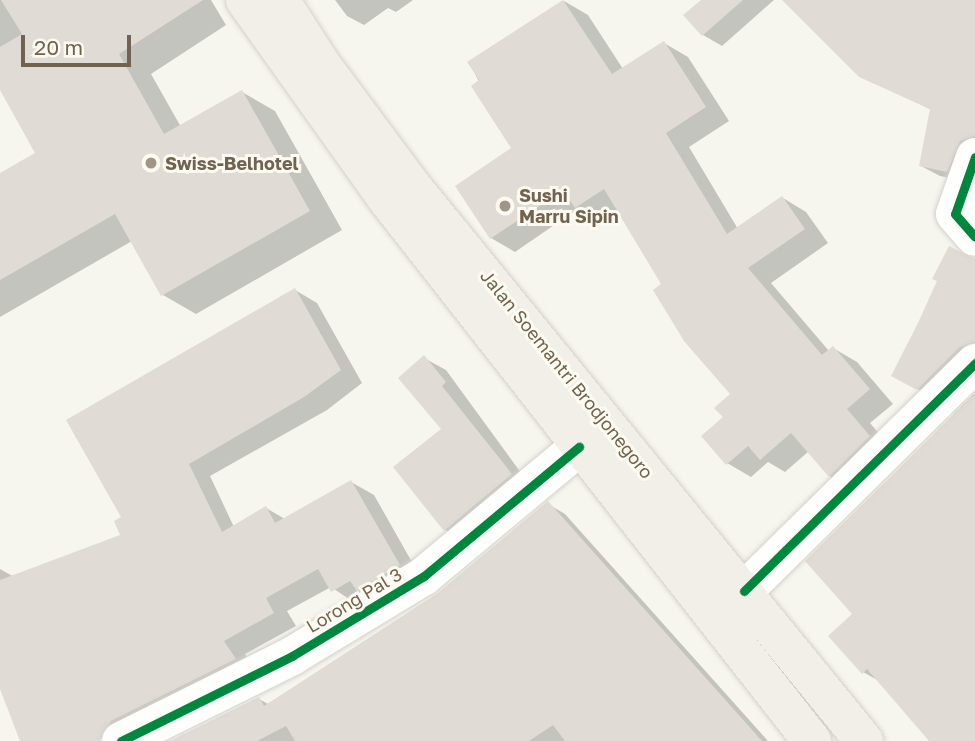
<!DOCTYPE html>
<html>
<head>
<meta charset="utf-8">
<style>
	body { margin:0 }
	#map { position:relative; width:975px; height:741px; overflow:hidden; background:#f6f5ee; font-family:"Golos Text",sans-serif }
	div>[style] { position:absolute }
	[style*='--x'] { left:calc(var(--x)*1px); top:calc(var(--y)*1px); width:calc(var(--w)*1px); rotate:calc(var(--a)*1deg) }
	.shadow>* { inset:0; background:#0003 }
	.building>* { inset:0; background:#e0dbd4 }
	.roads { filter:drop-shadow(0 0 2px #d4d1cb) drop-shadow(0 0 2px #d4d1cb) }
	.minor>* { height:38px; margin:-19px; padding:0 19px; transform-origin:19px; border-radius:19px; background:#fefefc }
	.primary>* { height:38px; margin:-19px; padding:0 19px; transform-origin:19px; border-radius:19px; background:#f1efe8 }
	.cycleway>* { height:9px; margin:-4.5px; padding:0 4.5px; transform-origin:4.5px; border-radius:4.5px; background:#00873e }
	.dots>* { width:19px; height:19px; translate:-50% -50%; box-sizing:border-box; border:4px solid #fdfbf1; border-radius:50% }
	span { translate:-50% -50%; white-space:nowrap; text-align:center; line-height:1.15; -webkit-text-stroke:6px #fdfbf1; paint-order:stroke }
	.poi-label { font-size:18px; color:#726351; font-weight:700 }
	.left { translate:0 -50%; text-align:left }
	.street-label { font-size:18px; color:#726351 }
	.scale { position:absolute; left:21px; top:35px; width:110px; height:32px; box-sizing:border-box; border:4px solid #726351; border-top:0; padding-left:9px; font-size:21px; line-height:24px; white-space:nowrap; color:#726351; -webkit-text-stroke:5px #fdfbf1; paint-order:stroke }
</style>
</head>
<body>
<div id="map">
	<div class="shadow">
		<div style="clip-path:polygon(0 0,211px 0,226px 25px,151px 74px,181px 127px,242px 92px,275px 111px,342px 230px,196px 314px,163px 295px,132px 241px,0 317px,0 175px,38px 154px,0 87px)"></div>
		<div style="clip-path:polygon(335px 0,413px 0,396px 12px,388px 8px,364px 25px,347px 16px)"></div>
		<div style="clip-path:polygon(703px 0,774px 0,722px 46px,703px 35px)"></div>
		<div style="clip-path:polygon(784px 0,975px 0,975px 160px,966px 181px,940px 176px,921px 166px,932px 110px,860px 76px)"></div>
		<div style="clip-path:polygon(564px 1px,588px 15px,623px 69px,664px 43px,688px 57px,729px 121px,689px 147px,738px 229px,783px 198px,806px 212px,828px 243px,771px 283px,829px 351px,833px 348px,857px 362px,893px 404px,870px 423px,893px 450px,853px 489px,830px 476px,809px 451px,785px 472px,768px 462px,751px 477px,727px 463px,725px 417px,732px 394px,618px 209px,600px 221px,579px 208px,515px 252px,491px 238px,513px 149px,469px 62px)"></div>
		<div style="clip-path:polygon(950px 248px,975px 259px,975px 365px,937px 399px,912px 386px)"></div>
		<div style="clip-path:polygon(295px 290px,317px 303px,362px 383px,327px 410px,210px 476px,234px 527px,266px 508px,285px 519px,351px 482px,374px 495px,421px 578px,355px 603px,331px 587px,287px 611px,296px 626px,245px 654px,257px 672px,103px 732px,105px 737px,22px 741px,0 684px,0 569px,14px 577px,123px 536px,124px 518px)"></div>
		<div style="clip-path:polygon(424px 358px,446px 370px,532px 488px,466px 542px,445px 530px,444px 429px)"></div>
		<div style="clip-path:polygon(975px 393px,975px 741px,931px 741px,881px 682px,863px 672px,854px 614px,808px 561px)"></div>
		<div style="clip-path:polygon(548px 504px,565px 514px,768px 741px,174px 741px,259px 699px,270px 705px,439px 594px)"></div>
	</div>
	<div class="building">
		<div style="clip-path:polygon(1px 0,203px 0,119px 54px,164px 134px,242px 90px,310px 211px,161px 296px,115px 214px,0 280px,0 173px,35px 153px,0 90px,0 47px,22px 34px)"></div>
		<div style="clip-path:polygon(563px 0,612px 74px,664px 41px,706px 107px,666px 133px,727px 234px,782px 196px,805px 229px,748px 268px,822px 355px,833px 346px,870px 389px,847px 409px,870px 436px,829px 477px,791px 433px,760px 460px,748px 446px,726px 465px,701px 436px,723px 417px,714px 408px,730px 394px,684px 341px,653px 290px,661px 284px,604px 189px,575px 208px,563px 190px,490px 239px,455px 186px,511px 148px,471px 86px,479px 80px,467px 62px)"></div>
		<div style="clip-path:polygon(701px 0,743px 0,702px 36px,683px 15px)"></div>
		<div style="clip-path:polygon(782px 0,975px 0,975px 136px,960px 141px,947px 172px,919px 166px,930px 109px,859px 77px)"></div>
		<div style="clip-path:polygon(949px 246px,975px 259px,975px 342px,960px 347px,917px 390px,891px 376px,918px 323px,937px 281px,932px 279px)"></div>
		<div style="clip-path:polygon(295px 288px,341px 370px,304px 397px,189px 464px,222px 532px,266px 506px,275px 523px,351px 480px,400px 565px,357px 591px,350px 581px,331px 592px,318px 569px,266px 598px,274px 613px,224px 641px,236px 659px,111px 721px,99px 741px,20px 741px,0 689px,0 580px,120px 535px,114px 521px,121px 517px,66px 420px)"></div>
		<div style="clip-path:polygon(424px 355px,446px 382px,442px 386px,512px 474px,444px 531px,393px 467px,441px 429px,398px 378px)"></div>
		<div style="clip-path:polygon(975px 394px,975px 741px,929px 741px,867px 669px,862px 674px,828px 636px,852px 614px,805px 561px)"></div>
		<div style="clip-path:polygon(548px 501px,762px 741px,565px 741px,553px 725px,529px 741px,295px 741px,286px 726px,257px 741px,170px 741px,259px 697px,264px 706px,438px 593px)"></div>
	</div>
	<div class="roads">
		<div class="minor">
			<div style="--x:975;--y:157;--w:60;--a:109.3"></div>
			<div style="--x:955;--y:214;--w:30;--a:49"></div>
			<div style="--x:744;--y:591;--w:325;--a:-44.6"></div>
			<div style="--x:121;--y:741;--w:191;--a:-26.4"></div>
			<div style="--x:292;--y:656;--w:154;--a:-31.2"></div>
			<div style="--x:424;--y:576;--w:202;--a:-39.8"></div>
		</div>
		<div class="primary">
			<div style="--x:245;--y:0;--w:244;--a:54.5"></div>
			<div style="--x:387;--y:199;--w:689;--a:51.9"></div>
			<div style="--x:280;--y:0;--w:76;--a:57.4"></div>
			<div style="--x:321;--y:64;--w:149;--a:53.4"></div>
			<div style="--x:410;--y:184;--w:719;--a:50.82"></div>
		</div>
	</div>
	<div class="cycleway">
		<div style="--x:975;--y:157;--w:60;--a:109.3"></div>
		<div style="--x:955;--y:214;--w:30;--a:49"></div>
		<div style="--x:744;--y:591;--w:325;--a:-44.6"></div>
		<div style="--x:121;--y:741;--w:191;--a:-26.4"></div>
		<div style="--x:292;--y:656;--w:154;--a:-31.2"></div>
		<div style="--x:424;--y:576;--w:202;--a:-39.8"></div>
	</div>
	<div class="dots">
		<div style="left:151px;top:163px;background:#a09688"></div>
		<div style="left:505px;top:206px;background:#a09688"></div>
	</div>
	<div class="poi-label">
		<span class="left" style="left:165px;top:163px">Swiss-Belhotel</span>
		<span class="left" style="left:519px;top:206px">Sushi<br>Marru Sipin</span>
	</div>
	<div class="street-label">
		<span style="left:567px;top:374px;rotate:51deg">Jalan Soemantri Brodjonegoro</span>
		<span style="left:354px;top:600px;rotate:-31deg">Lorong Pal 3</span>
	</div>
	<div class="scale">20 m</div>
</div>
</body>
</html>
